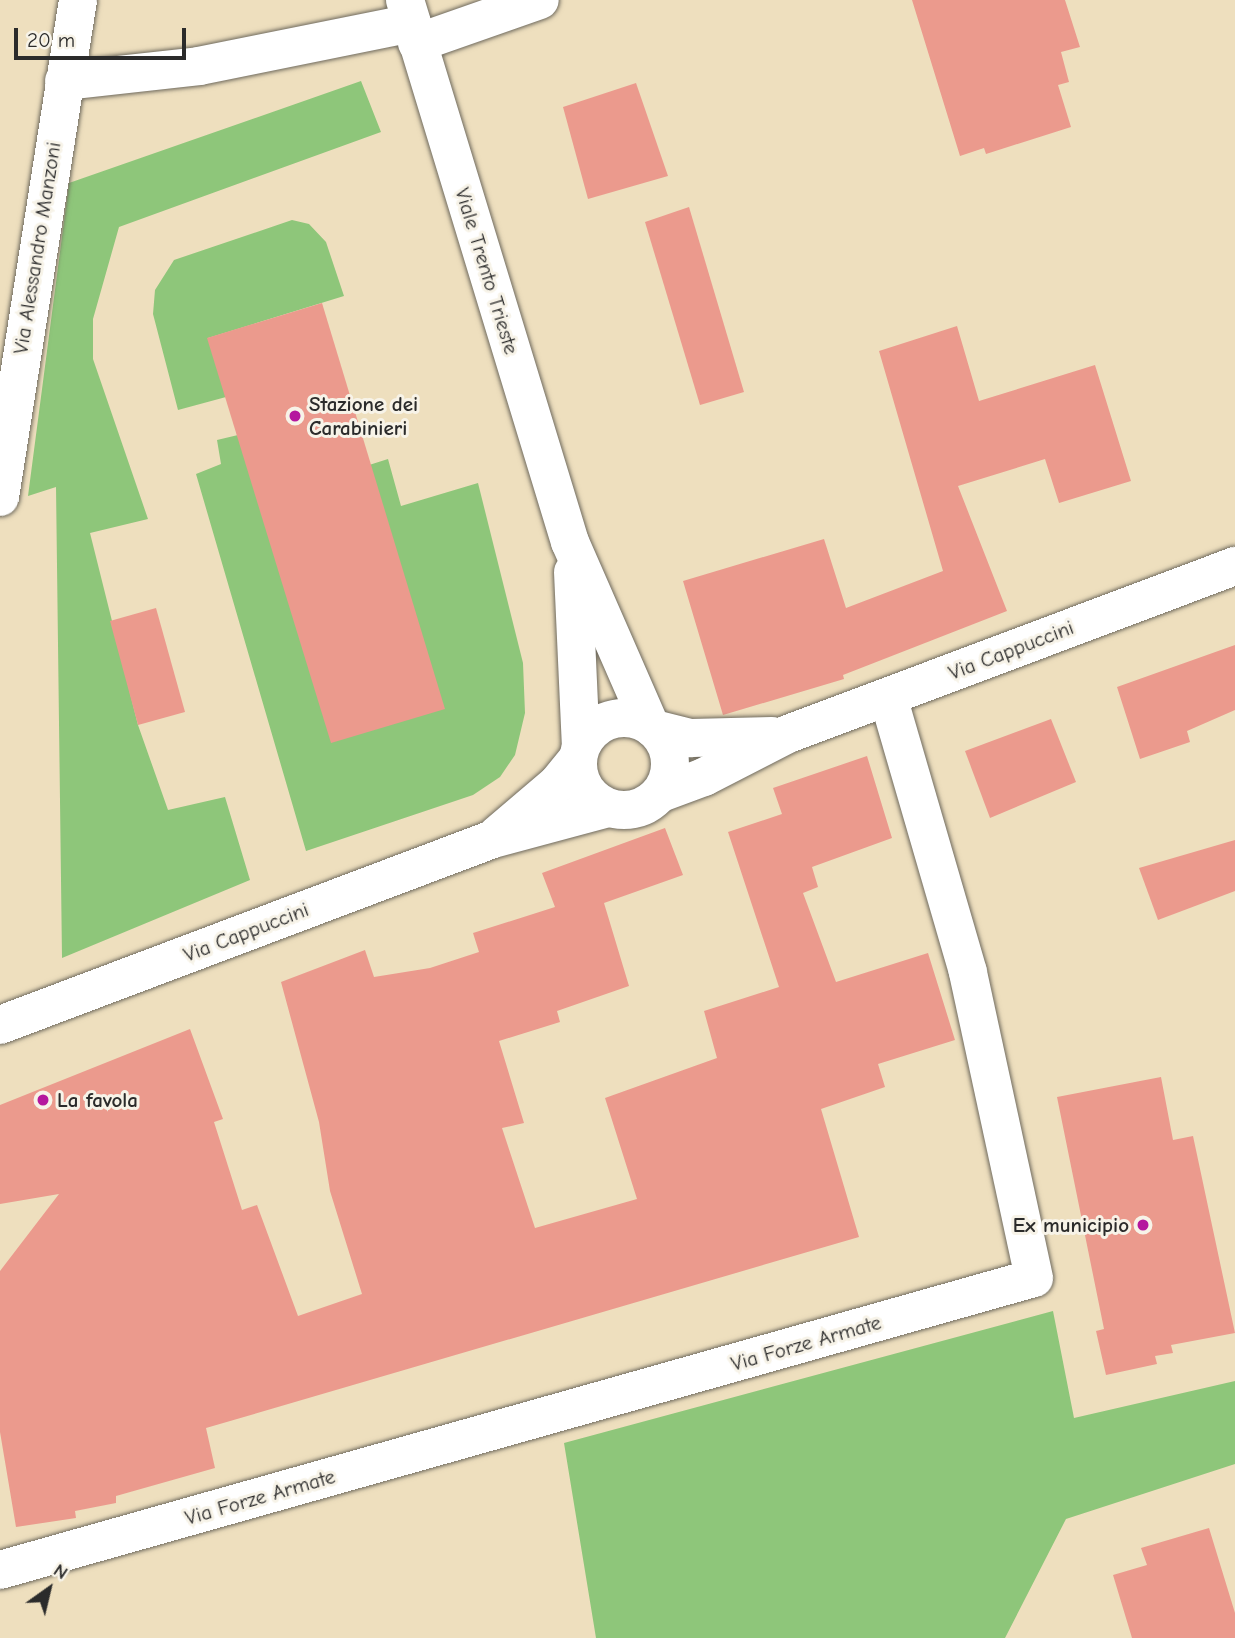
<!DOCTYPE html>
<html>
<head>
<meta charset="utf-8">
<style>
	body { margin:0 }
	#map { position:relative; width:1235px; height:1638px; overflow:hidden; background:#eedfbe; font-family:"Comic Neue",sans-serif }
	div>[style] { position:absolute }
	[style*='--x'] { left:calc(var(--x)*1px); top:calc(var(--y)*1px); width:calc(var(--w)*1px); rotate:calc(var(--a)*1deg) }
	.green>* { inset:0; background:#8ec67a }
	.building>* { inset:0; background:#eb9a8d }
	.roads { filter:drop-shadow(0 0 2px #6f6a5e) drop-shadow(0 0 2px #6f6a5e) }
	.minor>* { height:38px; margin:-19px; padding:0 19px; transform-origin:19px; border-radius:19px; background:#fff }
	.minor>.ring { margin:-19px; padding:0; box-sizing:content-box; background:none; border:38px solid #fff; border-radius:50% }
	.dots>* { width:19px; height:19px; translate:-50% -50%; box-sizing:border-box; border:4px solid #f7f3e8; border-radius:50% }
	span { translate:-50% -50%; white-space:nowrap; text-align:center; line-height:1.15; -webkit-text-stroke:6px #f7f3e8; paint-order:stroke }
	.street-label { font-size:21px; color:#2b2b2b }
	.poi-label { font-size:21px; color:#2b2b2b; font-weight:700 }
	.left { translate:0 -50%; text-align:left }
	.right { translate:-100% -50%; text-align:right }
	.north { position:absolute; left:14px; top:1554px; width:70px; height:70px; -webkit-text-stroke:5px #f7f3e8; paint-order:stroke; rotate:34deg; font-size:19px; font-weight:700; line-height:28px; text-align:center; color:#2b2b2b }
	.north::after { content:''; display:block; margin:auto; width:24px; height:32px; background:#2b2b2b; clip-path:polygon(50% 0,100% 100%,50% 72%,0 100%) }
	.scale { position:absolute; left:14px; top:28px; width:172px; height:32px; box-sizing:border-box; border:4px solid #2b2b2b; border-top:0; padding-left:9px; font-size:21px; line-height:24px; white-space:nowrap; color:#2b2b2b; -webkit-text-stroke:5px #f7f3e8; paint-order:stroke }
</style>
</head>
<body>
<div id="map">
	<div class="green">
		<div style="clip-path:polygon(361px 81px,381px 132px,119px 227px,93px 319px,93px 359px,148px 519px,90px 533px,138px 725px,168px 810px,225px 797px,250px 880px,62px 958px,56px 487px,28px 496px,69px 183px)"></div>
		<div style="clip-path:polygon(292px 220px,309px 224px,326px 242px,344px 296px,208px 338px,226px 397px,178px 410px,153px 314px,155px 290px,174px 260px)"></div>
		<div style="clip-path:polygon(238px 435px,259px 500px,388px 459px,401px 506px,478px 483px,523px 663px,525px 713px,515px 755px,500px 777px,473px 795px,306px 851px,196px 474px,221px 464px,217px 440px)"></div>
		<div style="clip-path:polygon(1053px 1311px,1074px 1418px,1235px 1381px,1235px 1464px,1066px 1519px,1005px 1638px,596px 1638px,564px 1443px)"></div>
	</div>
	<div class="building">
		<div style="clip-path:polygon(912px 0,1065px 0,1080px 47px,1061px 52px,1069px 82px,1058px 85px,1071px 127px,986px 154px,984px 148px,960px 156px)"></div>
		<div style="clip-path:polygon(636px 83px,668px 176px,588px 199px,563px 107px)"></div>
		<div style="clip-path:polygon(689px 207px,744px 392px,700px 405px,645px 222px)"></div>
		<div style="clip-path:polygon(322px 303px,445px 709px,331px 743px,207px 338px)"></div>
		<div style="clip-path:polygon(957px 326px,979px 401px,1095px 365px,1131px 481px,1059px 503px,1045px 459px,958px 486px,1007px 611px,843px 675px,844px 679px,723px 715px,683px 581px,824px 539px,846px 608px,943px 571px,879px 351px)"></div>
		<div style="clip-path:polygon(156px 608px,185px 712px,138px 725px,110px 621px)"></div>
		<div style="clip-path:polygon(1235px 645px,1235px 710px,1187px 731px,1190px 742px,1140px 759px,1117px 687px)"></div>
		<div style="clip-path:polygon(1051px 719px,1076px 782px,990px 818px,965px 751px)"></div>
		<div style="clip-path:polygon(867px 756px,892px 838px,812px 867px,818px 887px,803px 893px,836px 982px,928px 953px,955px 1040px,878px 1064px,885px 1087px,821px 1109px,859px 1237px,206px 1428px,215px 1468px,116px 1496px,116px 1503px,75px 1511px,76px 1518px,16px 1527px,0 1432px,0 1271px,59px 1194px,0 1204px,0 1105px,190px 1029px,223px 1119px,214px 1122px,242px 1210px,257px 1205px,298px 1316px,362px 1294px,330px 1191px,319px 1122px,281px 982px,365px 950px,374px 977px,430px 968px,479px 952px,473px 933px,555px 907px,542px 873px,665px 828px,683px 875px,604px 903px,629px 986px,557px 1011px,560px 1022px,499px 1041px,524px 1123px,502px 1128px,535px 1228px,637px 1199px,605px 1098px,717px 1058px,704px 1011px,779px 987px,728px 832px,782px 814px,773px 788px)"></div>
		<div style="clip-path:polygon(1235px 840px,1235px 891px,1158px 920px,1139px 868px)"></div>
		<div style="clip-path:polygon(1161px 1077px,1173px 1140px,1193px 1136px,1235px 1333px,1171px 1345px,1173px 1353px,1155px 1356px,1157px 1364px,1106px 1375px,1096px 1331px,1104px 1329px,1057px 1097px)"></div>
		<div style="clip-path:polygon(1209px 1528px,1235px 1613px,1235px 1638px,1132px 1638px,1113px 1575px,1147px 1565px,1141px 1548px)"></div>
	</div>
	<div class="roads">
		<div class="minor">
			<div style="--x:405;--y:0;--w:567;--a:73.07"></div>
			<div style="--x:570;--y:542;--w:200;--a:66.4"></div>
			<div style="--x:417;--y:43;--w:130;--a:-19.3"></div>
			<div style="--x:64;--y:81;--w:136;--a:-6.3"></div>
			<div style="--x:199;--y:66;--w:217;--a:-11.4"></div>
			<div style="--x:0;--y:497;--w:503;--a:-81.08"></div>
			<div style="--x:573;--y:572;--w:174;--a:87.4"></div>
			<div class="ring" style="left:578px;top:718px;width:54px;height:54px"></div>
			<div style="--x:654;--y:729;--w:38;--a:14"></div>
			<div style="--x:691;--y:738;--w:81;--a:-1.4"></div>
			<div style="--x:661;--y:793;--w:46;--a:-20.4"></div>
			<div style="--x:704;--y:777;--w:94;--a:-27.1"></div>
			<div style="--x:788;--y:734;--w:478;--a:-20.6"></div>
			<div style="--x:497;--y:835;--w:79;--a:-40.4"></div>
			<div style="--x:557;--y:784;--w:32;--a:-51"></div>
			<div style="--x:0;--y:1025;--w:527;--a:-20.67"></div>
			<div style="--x:493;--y:839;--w:119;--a:-15.1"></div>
			<div style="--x:0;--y:1570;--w:1074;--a:-15.77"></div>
			<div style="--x:1034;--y:1278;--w:313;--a:-102.2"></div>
			<div style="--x:968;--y:972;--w:286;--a:-106.2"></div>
		</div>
	</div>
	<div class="dots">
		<div style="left:295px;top:416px;background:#b5179e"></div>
		<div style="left:43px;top:1100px;background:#b5179e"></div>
		<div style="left:1143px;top:1225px;background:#b5179e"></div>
	</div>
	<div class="street-label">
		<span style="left:37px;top:248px;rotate:-81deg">Via Alessandro Manzoni</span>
		<span style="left:487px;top:271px;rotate:73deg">Viale Trento Trieste</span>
		<span style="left:1011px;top:650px;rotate:-21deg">Via Cappuccini</span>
		<span style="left:246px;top:932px;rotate:-21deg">Via Cappuccini</span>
		<span style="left:806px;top:1343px;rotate:-16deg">Via Forze Armate</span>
		<span style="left:260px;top:1497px;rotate:-16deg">Via Forze Armate</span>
	</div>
	<div class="poi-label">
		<span class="left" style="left:309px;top:416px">Stazione dei<br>Carabinieri</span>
		<span class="left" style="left:57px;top:1100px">La favola</span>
		<span class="right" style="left:1129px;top:1225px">Ex municipio</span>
	</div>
	<div class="north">N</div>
	<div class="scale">20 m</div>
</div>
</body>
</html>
